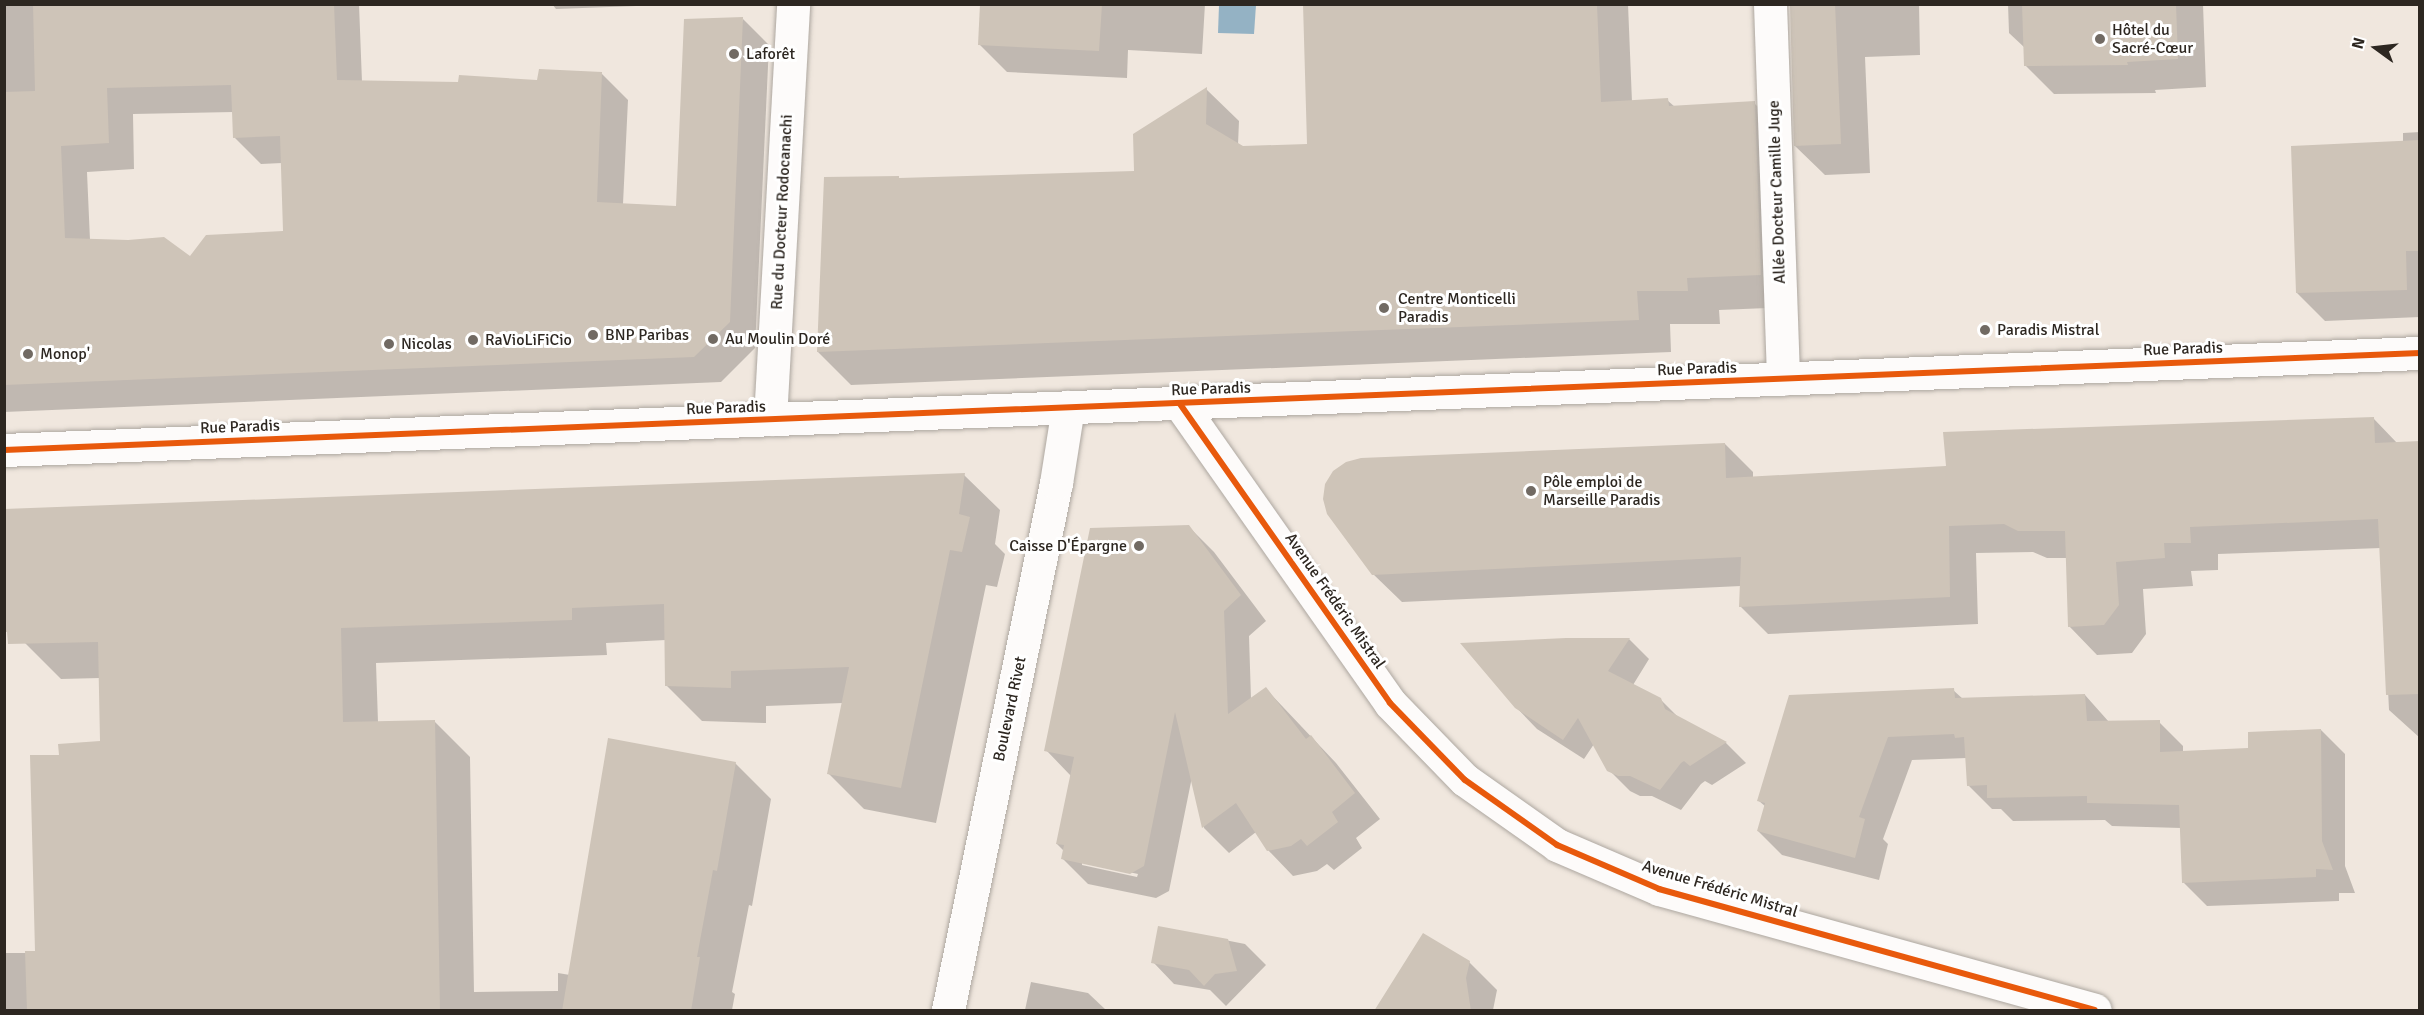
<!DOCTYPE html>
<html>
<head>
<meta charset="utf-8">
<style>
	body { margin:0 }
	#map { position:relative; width:2424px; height:1015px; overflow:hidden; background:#f0e7de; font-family:Signika,sans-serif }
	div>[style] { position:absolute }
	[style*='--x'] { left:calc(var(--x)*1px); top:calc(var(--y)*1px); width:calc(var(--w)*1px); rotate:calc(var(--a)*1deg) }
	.water>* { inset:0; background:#94b2c4 }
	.shadow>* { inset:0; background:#0003 }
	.building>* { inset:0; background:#cec4b8 }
	.roads { filter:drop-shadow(0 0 2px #ada7a0) drop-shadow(0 0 2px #ada7a0) }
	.street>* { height:33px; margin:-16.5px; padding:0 16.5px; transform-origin:16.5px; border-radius:16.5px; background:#fdfbfa }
	.secondary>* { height:33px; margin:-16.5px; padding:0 16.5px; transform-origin:16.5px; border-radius:16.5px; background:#fdfbfa }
	.cycleway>* { height:6px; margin:-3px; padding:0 3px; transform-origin:3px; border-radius:3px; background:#e8590c }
	.dots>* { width:16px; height:16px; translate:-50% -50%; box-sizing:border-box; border:3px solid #fff; border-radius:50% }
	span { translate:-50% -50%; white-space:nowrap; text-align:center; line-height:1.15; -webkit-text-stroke:6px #fff; paint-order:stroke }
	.poi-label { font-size:16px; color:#2d2721 }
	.left { translate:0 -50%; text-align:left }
	.right { translate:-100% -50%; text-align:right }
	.street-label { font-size:16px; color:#2d2721 }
	.frame { position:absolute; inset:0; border:6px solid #2d2721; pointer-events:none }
	.north { position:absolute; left:2346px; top:18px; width:60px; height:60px; -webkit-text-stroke:4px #fff; paint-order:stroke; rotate:285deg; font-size:16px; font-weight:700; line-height:24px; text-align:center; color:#2d2721 }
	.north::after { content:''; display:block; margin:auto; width:21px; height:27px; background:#2d2721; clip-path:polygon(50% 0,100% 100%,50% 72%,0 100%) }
</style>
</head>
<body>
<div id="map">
	<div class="water">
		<div style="clip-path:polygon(1219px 5px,1256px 5px,1254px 34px,1218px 33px)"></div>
	</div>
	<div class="shadow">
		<div style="clip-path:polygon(evenodd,4px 4px,359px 4px,362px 82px,459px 84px,539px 81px,602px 74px,628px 100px,623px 204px,677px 207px,743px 19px,769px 45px,755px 348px,721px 382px,4px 412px,4px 4px,234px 112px,235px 138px,261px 164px,282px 163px,284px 232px,190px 258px,90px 240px,87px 172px,134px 169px,133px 114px,234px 112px)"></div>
		<div style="clip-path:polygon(552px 4px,690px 4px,556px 9px)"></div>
		<div style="clip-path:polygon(981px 4px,1205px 4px,1202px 54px,1128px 50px,1127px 78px,1007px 72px,979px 44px)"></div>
		<div style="clip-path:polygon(1304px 4px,1628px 4px,1632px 102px,1667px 100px,1675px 107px,1754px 103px,1787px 136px,1793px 307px,1719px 310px,1720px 324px,1670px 324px,1671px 352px,851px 385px,818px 352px,900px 180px,1136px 172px,1206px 89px,1239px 121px,1238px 145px,1243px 148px,1309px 145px)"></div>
		<div style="clip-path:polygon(1791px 4px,1919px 4px,1920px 55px,1865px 57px,1870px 173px,1825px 175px,1795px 146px)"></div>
		<div style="clip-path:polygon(2008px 4px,2203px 4px,2206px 87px,2155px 90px,2156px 93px,2054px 94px,2025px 65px,2025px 48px,2009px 33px)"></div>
		<div style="clip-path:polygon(2420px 132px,2420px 317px,2325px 321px,2297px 293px,2403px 142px,2403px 133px)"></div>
		<div style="clip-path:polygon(2374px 419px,2398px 444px,2420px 443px,2420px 738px,2389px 710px,2381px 548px,2218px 554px,2218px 570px,2191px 571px,2193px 586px,2143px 589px,2146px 634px,2132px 653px,2097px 655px,2069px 626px,2067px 558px,2047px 558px,2033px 552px,1976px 553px,1978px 624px,1768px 634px,1740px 606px,1741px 586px,1402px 602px,1373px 574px,1725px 444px,1753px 472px,1753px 478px,1947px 467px)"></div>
		<div style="clip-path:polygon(964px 475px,1000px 510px,995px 544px,1005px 554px,997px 587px,986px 585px,936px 823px,864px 809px,828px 773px,843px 703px,766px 706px,766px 723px,702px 721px,667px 686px,666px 640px,606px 643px,607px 655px,376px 663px,378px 722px,434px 721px,470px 757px,474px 992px,558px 991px,558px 973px,570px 975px,735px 763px,771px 799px,752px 906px,749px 905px,732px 992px,735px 994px,732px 1010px,4px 1010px,4px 953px,37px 953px,61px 757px,102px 742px,100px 678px,61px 679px,25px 643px)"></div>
		<div style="clip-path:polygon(evenodd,1188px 526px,1214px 552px,1266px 621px,1249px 636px,1251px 699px,1266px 689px,1336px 763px,1380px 819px,1356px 838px,1362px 848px,1334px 870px,1327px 864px,1317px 871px,1293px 876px,1268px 850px,1256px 832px,1229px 853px,1204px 828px,1192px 777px,1169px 891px,1156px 898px,1088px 884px,1063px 859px,1064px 851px,1057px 844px,1071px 776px,1046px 750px,1188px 526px,1082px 862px,1138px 874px,1137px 877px,1082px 865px,1082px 862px)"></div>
		<div style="clip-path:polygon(1629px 639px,1649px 659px,1633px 685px,1660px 699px,1679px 718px,1726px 743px,1746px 763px,1712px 785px,1705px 781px,1701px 784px,1681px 810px,1652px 796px,1640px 796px,1630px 791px,1609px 770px,1594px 744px,1584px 759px,1537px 729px,1516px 707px)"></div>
		<div style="clip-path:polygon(1953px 690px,1963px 699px,2085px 695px,2109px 722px,2159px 722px,2183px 746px,2183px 752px,2249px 749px,2321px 730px,2345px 754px,2345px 866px,2355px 893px,2339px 893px,2339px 901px,2207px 906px,2183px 882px,2181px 828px,2112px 826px,2105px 820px,2013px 821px,2001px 809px,1992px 809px,1968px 785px,1967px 758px,1912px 760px,1883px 839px,1888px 844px,1879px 880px,1782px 855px,1758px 831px,1766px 807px,1759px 801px)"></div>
		<div style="clip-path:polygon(1159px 927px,1245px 944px,1266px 965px,1226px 1006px,1210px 990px,1174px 984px,1153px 962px)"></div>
		<div style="clip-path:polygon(1469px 962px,1497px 990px,1493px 1010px,1376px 1010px)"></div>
		<div style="clip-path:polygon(1031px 982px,1088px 993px,1106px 1010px,1025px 1010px)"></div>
	</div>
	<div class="building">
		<div style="clip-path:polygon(evenodd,33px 4px,334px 4px,337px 80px,458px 82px,459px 75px,537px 80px,539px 69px,602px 72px,597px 202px,676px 206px,684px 19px,743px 17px,730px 322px,694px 357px,4px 385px,4px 92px,35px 91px,33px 4px,231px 85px,233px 138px,280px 136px,283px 231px,206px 235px,190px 256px,164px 237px,128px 240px,65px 238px,61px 146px,109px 143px,107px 88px,231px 85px)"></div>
		<div style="clip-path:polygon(980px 4px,1102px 4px,1099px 51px,978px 45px)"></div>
		<div style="clip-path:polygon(1303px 4px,1597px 4px,1601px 102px,1668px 98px,1669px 106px,1755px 101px,1761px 275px,1687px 278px,1688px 291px,1637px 291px,1639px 320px,817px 352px,824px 177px,899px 176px,899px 178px,1134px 171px,1133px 134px,1207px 87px,1206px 124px,1243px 146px,1307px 144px)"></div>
		<div style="clip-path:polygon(1790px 4px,1835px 4px,1841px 144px,1794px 146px)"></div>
		<div style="clip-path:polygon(2022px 4px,2176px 4px,2178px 59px,2127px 62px,2128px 65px,2024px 66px)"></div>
		<div style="clip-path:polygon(2420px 140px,2420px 251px,2406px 251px,2407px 290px,2296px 293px,2291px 146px)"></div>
		<div style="clip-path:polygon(2374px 417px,2375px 443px,2420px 441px,2420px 694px,2386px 695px,2378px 519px,2190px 527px,2191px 543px,2164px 543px,2165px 558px,2116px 562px,2119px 605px,2104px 625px,2068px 627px,2065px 531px,2018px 531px,2004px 524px,1949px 526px,1950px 597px,1739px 607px,1741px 557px,1372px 575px,1327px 514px,1323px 499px,1325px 484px,1333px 471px,1346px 462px,1361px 458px,1725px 443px,1726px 478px,1946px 466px,1943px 432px)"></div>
		<div style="clip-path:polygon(965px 473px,959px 514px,970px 517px,962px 552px,950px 550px,901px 788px,827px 774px,849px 667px,731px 671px,731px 688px,665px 686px,664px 604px,572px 608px,572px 620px,341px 628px,343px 722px,435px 720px,440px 1011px,27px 1011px,25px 951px,35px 951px,30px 755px,59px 755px,58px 744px,100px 741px,98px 642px,8px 644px,7px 632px,4px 632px,4px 509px)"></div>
		<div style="clip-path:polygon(1189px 525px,1241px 595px,1224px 611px,1228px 714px,1266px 687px,1306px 739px,1311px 735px,1355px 793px,1332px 812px,1338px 822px,1307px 846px,1301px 839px,1291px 846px,1267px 851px,1236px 803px,1202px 828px,1175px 712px,1144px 866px,1130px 874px,1061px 859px,1064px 845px,1056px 844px,1074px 757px,1044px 751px,1090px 528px)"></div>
		<div style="clip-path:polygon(1566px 638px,1630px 638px,1608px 671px,1661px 698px,1665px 709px,1727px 742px,1690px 766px,1684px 761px,1681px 763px,1660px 790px,1630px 776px,1618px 776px,1607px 771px,1578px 718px,1563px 740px,1515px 708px,1460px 643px)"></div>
		<div style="clip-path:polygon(1954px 688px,1955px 698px,2085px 694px,2087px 721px,2160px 720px,2160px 752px,2248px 748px,2248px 732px,2321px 729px,2322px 841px,2333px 870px,2316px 869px,2316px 877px,2182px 883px,2179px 805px,2087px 803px,2087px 796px,1987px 798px,1987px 785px,1967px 786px,1964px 737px,1955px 738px,1954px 734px,1888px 737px,1859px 817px,1865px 819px,1855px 858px,1757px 831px,1765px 803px,1757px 801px,1789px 695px)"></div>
		<div style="clip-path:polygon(608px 738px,736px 762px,717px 871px,713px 870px,697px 957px,700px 957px,691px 1011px,562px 1011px)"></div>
		<div style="clip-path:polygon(1158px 926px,1228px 939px,1237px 971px,1215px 974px,1204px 986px,1189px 970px,1151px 963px)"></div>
		<div style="clip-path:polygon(1423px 933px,1470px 961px,1466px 978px,1471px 1011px,1374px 1011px)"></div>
	</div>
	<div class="roads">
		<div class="street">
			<div style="--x:1770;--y:4;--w:375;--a:88"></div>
			<div style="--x:1180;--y:404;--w:365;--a:54.9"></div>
			<div style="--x:1390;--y:703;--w:107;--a:45.8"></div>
			<div style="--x:1465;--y:780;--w:113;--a:35.2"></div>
			<div style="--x:1557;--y:845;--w:111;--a:23.3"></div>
			<div style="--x:1659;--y:889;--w:452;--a:15.5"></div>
			<div style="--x:948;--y:1010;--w:538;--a:-78.42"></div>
			<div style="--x:1056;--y:483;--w:77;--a:-81"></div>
		</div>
		<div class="secondary">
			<div style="--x:770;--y:419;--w:416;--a:-86.8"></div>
			<div style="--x:4;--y:450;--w:2418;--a:-2.3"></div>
		</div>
	</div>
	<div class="cycleway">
		<div style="--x:1180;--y:404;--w:365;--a:54.9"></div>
		<div style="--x:1390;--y:703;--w:107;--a:45.8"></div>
		<div style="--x:1465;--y:780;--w:113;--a:35.2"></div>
		<div style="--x:1557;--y:845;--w:111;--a:23.3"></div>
		<div style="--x:1659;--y:889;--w:452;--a:15.5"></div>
		<div style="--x:4;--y:450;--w:2418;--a:-2.3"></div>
	</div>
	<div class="dots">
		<div style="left:2100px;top:39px;background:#716a63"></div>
		<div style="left:734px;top:54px;background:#716a63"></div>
		<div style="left:1384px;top:308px;background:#716a63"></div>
		<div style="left:1985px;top:330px;background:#716a63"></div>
		<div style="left:593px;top:335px;background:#716a63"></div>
		<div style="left:713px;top:339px;background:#716a63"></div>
		<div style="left:473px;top:340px;background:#716a63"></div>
		<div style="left:389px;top:344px;background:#716a63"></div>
		<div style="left:28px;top:354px;background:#716a63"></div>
		<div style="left:1531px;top:491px;background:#716a63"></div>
		<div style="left:1139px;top:546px;background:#716a63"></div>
	</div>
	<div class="poi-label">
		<span class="left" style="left:2112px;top:39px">Hôtel du<br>Sacré-Cœur</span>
		<span class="left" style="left:746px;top:54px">Laforêt</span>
		<span class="left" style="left:1398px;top:308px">Centre Monticelli<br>Paradis</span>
		<span class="left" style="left:1997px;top:330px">Paradis Mistral</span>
		<span class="left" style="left:605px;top:335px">BNP Paribas</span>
		<span class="left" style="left:725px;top:339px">Au Moulin Doré</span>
		<span class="left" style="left:485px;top:340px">RaVioLiFiCio</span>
		<span class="left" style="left:401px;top:344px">Nicolas</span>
		<span class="left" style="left:40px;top:354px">Monop'</span>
		<span class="left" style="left:1543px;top:491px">Pôle emploi de<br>Marseille Paradis</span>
		<span class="right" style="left:1127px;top:546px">Caisse D'Épargne</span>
	</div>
	<div class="street-label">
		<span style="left:1777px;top:192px;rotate:-92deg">Allée Docteur Camille Juge</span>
		<span style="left:782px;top:212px;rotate:-87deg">Rue du Docteur Rodocanachi</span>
		<span style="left:2183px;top:349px;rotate:-2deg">Rue Paradis</span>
		<span style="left:1697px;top:369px;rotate:-2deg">Rue Paradis</span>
		<span style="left:1211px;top:389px;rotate:-2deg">Rue Paradis</span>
		<span style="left:726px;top:408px;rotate:-2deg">Rue Paradis</span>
		<span style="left:240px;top:427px;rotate:-2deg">Rue Paradis</span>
		<span style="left:1335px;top:601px;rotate:55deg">Avenue Frédéric Mistral</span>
		<span style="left:1010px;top:709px;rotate:-78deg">Boulevard Rivet</span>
		<span style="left:1720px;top:889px;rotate:17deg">Avenue Frédéric Mistral</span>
	</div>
	<div class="frame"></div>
	<div class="north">N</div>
</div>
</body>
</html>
